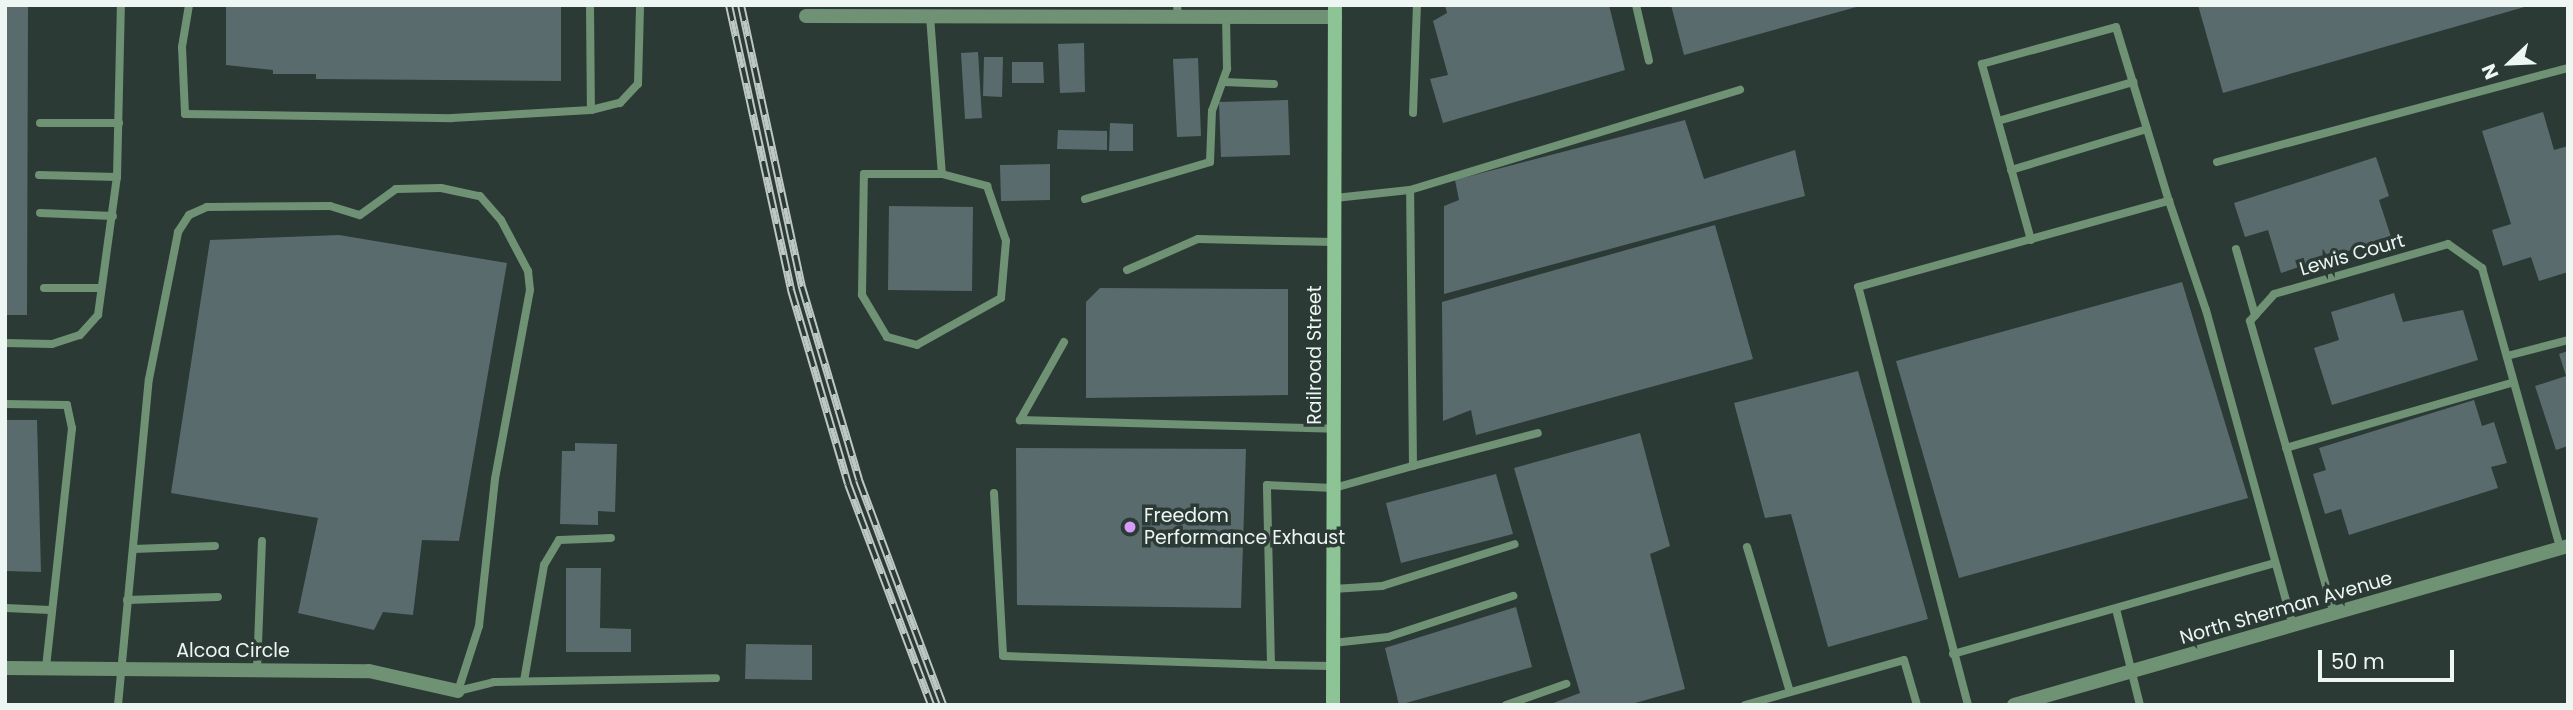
<!DOCTYPE html>
<html>
<head>
<meta charset="utf-8">
<style>
	body { margin:0 }
	#map { position:relative; width:2573px; height:710px; overflow:hidden; background:#2b3a35; font-family:Poppins,sans-serif }
	div>[style] { position:absolute }
	[style*='--x'] { left:calc(var(--x)*1px); top:calc(var(--y)*1px); width:calc(var(--w)*1px); rotate:calc(var(--a)*1deg) }
	.building>* { inset:0; background:#5a6b6d }
	.lane>* { height:8px; margin:-4px; padding:0 4px; transform-origin:4px; border-radius:4px; background:#6f9174 }
	.street>* { height:14px; margin:-7px; padding:0 7px; transform-origin:7px; border-radius:7px; background:#6f9174 }
	.secondary>* { height:14px; margin:-7px; padding:0 7px; transform-origin:7px; border-radius:7px; background:#8dc496 }
	.rail>* { height:8px; margin-top:-4px; transform-origin:0; background:repeating-linear-gradient(90deg,#2b3a35 0 16px,#bdc8c4 0 32px); box-sizing:border-box; border-block:2px solid #bdc8c4 }
	.dots>* { width:19px; height:19px; translate:-50% -50%; box-sizing:border-box; border:4px solid #2b3a35; border-radius:50% }
	span { translate:-50% -50%; white-space:nowrap; text-align:center; line-height:1.15; -webkit-text-stroke:7px #2b3a35; paint-order:stroke }
	.street-label { font-size:19px; color:#edf6f3 }
	.poi-label { font-size:19px; color:#edf6f3 }
	.left { translate:0 -50%; text-align:left }
	.frame { position:absolute; inset:0; border:7px solid #edf6f3; pointer-events:none }
	.north { position:absolute; left:2475px; top:28px; width:70px; height:70px; -webkit-text-stroke:5px #2b3a35; paint-order:stroke; rotate:247deg; font-size:19px; font-weight:700; line-height:28px; text-align:center; color:#edf6f3 }
	.north::after { content:''; display:block; margin:auto; width:24px; height:32px; background:#edf6f3; clip-path:polygon(50% 0,100% 100%,50% 72%,0 100%) }
	.scale { position:absolute; left:2318px; top:650px; width:136px; height:32px; box-sizing:border-box; border:4px solid #edf6f3; border-top:0; padding-left:9px; font-size:21px; line-height:24px; white-space:nowrap; color:#edf6f3; -webkit-text-stroke:5px #2b3a35; paint-order:stroke }
</style>
</head>
<body>
<div id="map">
	<div class="building">
		<div style="clip-path:polygon(5px 5px,28px 5px,27px 315px,5px 315px)"></div>
		<div style="clip-path:polygon(226px 5px,561px 5px,561px 81px,316px 79px,316px 74px,273px 74px,273px 70px,226px 65px)"></div>
		<div style="clip-path:polygon(1445px 5px,1609px 5px,1625px 70px,1443px 123px,1430px 79px,1448px 75px,1433px 21px,1447px 13px)"></div>
		<div style="clip-path:polygon(1671px 5px,1860px 5px,1860px 6px,1684px 55px)"></div>
		<div style="clip-path:polygon(2198px 5px,2528px 5px,2528px 6px,2223px 93px)"></div>
		<div style="clip-path:polygon(1084px 43px,1085px 92px,1060px 93px,1058px 44px)"></div>
		<div style="clip-path:polygon(978px 52px,982px 118px,965px 119px,961px 53px)"></div>
		<div style="clip-path:polygon(984px 57px,1003px 57px,1002px 97px,983px 96px)"></div>
		<div style="clip-path:polygon(1198px 58px,1201px 136px,1177px 137px,1173px 59px)"></div>
		<div style="clip-path:polygon(1012px 62px,1043px 62px,1044px 83px,1012px 83px)"></div>
		<div style="clip-path:polygon(1288px 100px,1290px 155px,1221px 157px,1219px 102px)"></div>
		<div style="clip-path:polygon(2543px 112px,2554px 150px,2568px 146px,2568px 272px,2539px 281px,2531px 257px,2503px 266px,2492px 230px,2511px 224px,2482px 131px)"></div>
		<div style="clip-path:polygon(1685px 120px,1704px 179px,1795px 150px,1805px 196px,1444px 294px,1444px 206px,1459px 200px,1455px 180px)"></div>
		<div style="clip-path:polygon(1110px 123px,1133px 124px,1133px 151px,1109px 151px)"></div>
		<div style="clip-path:polygon(1058px 130px,1107px 131px,1107px 150px,1057px 149px)"></div>
		<div style="clip-path:polygon(2376px 157px,2389px 196px,2379px 200px,2391px 237px,2281px 273px,2268px 230px,2245px 237px,2234px 203px)"></div>
		<div style="clip-path:polygon(1050px 164px,1050px 200px,1001px 201px,1000px 165px)"></div>
		<div style="clip-path:polygon(889px 206px,973px 207px,972px 291px,888px 290px)"></div>
		<div style="clip-path:polygon(1715px 225px,1753px 359px,1476px 435px,1471px 410px,1443px 421px,1442px 302px)"></div>
		<div style="clip-path:polygon(339px 235px,507px 263px,459px 541px,422px 540px,413px 615px,383px 612px,374px 630px,298px 613px,318px 518px,171px 493px,210px 240px)"></div>
		<div style="clip-path:polygon(2182px 282px,2248px 498px,1959px 578px,1896px 361px)"></div>
		<div style="clip-path:polygon(1100px 288px,1288px 289px,1288px 395px,1086px 398px,1086px 302px)"></div>
		<div style="clip-path:polygon(2394px 293px,2403px 322px,2463px 310px,2478px 360px,2332px 405px,2314px 348px,2339px 340px,2331px 312px)"></div>
		<div style="clip-path:polygon(2568px 351px,2568px 446px,2556px 450px,2535px 386px,2566px 376px,2559px 354px)"></div>
		<div style="clip-path:polygon(1858px 371px,1928px 619px,1828px 647px,1791px 514px,1765px 518px,1734px 403px)"></div>
		<div style="clip-path:polygon(2474px 400px,2482px 426px,2494px 422px,2507px 463px,2491px 467px,2498px 488px,2349px 535px,2341px 509px,2325px 514px,2313px 474px,2326px 470px,2319px 448px)"></div>
		<div style="clip-path:polygon(5px 420px,37px 420px,41px 572px,5px 571px)"></div>
		<div style="clip-path:polygon(1640px 433px,1670px 546px,1650px 554px,1685px 689px,1628px 705px,1548px 705px,1580px 693px,1514px 468px)"></div>
		<div style="clip-path:polygon(575px 443px,617px 444px,615px 512px,598px 511px,598px 525px,560px 524px,562px 451px,575px 451px)"></div>
		<div style="clip-path:polygon(1016px 448px,1246px 449px,1241px 608px,1017px 605px)"></div>
		<div style="clip-path:polygon(1496px 474px,1513px 534px,1401px 563px,1386px 503px)"></div>
		<div style="clip-path:polygon(566px 568px,601px 568px,600px 628px,631px 629px,631px 652px,566px 652px)"></div>
		<div style="clip-path:polygon(1516px 607px,1532px 667px,1399px 705px,1385px 648px)"></div>
		<div style="clip-path:polygon(746px 644px,812px 645px,812px 680px,745px 679px)"></div>
	</div>
	<div class="lane">
		<div style="--x:189;--y:5;--w:43;--a:99.5"></div>
		<div style="--x:182;--y:47;--w:67;--a:87.4"></div>
		<div style="--x:185;--y:114;--w:267;--a:0.9"></div>
		<div style="--x:452;--y:118;--w:139;--a:-3.3"></div>
		<div style="--x:591;--y:110;--w:30;--a:-14"></div>
		<div style="--x:620;--y:103;--w:26;--a:-47"></div>
		<div style="--x:638;--y:84;--w:79;--a:-88.5"></div>
		<div style="--x:590;--y:5;--w:105;--a:89.5"></div>
		<div style="--x:1177;--y:5;--w:12;--a:85"></div>
		<div style="--x:1636;--y:5;--w:57;--a:76.9"></div>
		<div style="--x:930;--y:16;--w:158;--a:85.7"></div>
		<div style="--x:942;--y:174;--w:47;--a:14.9"></div>
		<div style="--x:987;--y:186;--w:58;--a:70.9"></div>
		<div style="--x:1006;--y:241;--w:57;--a:95"></div>
		<div style="--x:1001;--y:298;--w:96;--a:150.8"></div>
		<div style="--x:917;--y:345;--w:31;--a:-165"></div>
		<div style="--x:887;--y:337;--w:49;--a:-120.8"></div>
		<div style="--x:862;--y:295;--w:121;--a:-89.1"></div>
		<div style="--x:864;--y:174;--w:78;--a:0"></div>
		<div style="--x:1224;--y:82;--w:50;--a:2.3"></div>
		<div style="--x:1413;--y:113;--w:108;--a:-87.9"></div>
		<div style="--x:1998;--y:121;--w:141;--a:-16.1"></div>
		<div style="--x:40;--y:123;--w:79;--a:0"></div>
		<div style="--x:2217;--y:162;--w:363;--a:-15"></div>
		<div style="--x:2011;--y:170;--w:142;--a:-16.8"></div>
		<div style="--x:39;--y:175;--w:78;--a:1.5"></div>
		<div style="--x:1335;--y:198;--w:75;--a:-6.1"></div>
		<div style="--x:1410;--y:190;--w:345;--a:-16.9"></div>
		<div style="--x:1085;--y:199;--w:130;--a:-16.5"></div>
		<div style="--x:1210;--y:162;--w:51;--a:-87.8"></div>
		<div style="--x:1212;--y:111;--w:45;--a:-70.3"></div>
		<div style="--x:1227;--y:69;--w:52;--a:-91.1"></div>
		<div style="--x:40;--y:213;--w:73;--a:2.4"></div>
		<div style="--x:2031;--y:240;--w:183;--a:-105.6"></div>
		<div style="--x:1982;--y:64;--w:139;--a:-15.4"></div>
		<div style="--x:2116;--y:27;--w:182;--a:73.1"></div>
		<div style="--x:2236;--y:249;--w:69;--a:73.9"></div>
		<div style="--x:1127;--y:270;--w:77;--a:-23.6"></div>
		<div style="--x:1198;--y:239;--w:137;--a:1.3"></div>
		<div style="--x:44;--y:288;--w:57;--a:0"></div>
		<div style="--x:1064;--y:342;--w:90;--a:119.4"></div>
		<div style="--x:1020;--y:420;--w:314;--a:1.6"></div>
		<div style="--x:5;--y:343;--w:47;--a:1.2"></div>
		<div style="--x:52;--y:344;--w:29;--a:-18"></div>
		<div style="--x:80;--y:335;--w:27;--a:-48"></div>
		<div style="--x:98;--y:315;--w:139;--a:-82.2"></div>
		<div style="--x:117;--y:177;--w:172;--a:-88.7"></div>
		<div style="--x:2507;--y:356;--w:63;--a:-14.7"></div>
		<div style="--x:5;--y:404;--w:62;--a:0.9"></div>
		<div style="--x:67;--y:405;--w:24;--a:78"></div>
		<div style="--x:72;--y:428;--w:242;--a:96.2"></div>
		<div style="--x:2286;--y:448;--w:237;--a:-16.1"></div>
		<div style="--x:1413;--y:466;--w:129;--a:-14.8"></div>
		<div style="--x:994;--y:493;--w:163;--a:86.8"></div>
		<div style="--x:1003;--y:656;--w:268;--a:1.9"></div>
		<div style="--x:1747;--y:547;--w:151;--a:73.5"></div>
		<div style="--x:133;--y:549;--w:82;--a:-2.1"></div>
		<div style="--x:1333;--y:589;--w:49;--a:-3.5"></div>
		<div style="--x:1382;--y:586;--w:139;--a:-17.5"></div>
		<div style="--x:127;--y:600;--w:91;--a:-1.9"></div>
		<div style="--x:5;--y:608;--w:45;--a:2.5"></div>
		<div style="--x:2116;--y:609;--w:99;--a:76"></div>
		<div style="--x:2334;--y:614;--w:305;--a:-106"></div>
		<div style="--x:2250;--y:321;--w:36;--a:-48"></div>
		<div style="--x:2274;--y:294;--w:181;--a:-16"></div>
		<div style="--x:2448;--y:244;--w:42;--a:35.2"></div>
		<div style="--x:2482;--y:268;--w:291;--a:74.4"></div>
		<div style="--x:1333;--y:643;--w:55;--a:-6.2"></div>
		<div style="--x:1388;--y:637;--w:132;--a:-18.2"></div>
		<div style="--x:1953;--y:654;--w:334;--a:-15.8"></div>
		<div style="--x:1333;--y:666;--w:62;--a:-179.1"></div>
		<div style="--x:1271;--y:665;--w:180;--a:-91.3"></div>
		<div style="--x:1267;--y:485;--w:67;--a:2.6"></div>
		<div style="--x:1334;--y:488;--w:82;--a:-15.6"></div>
		<div style="--x:1413;--y:466;--w:276;--a:-90.6"></div>
		<div style="--x:257;--y:670;--w:129;--a:-87.8"></div>
		<div style="--x:524;--y:681;--w:118;--a:-80.2"></div>
		<div style="--x:544;--y:565;--w:29;--a:-59"></div>
		<div style="--x:559;--y:540;--w:52;--a:-2.2"></div>
		<div style="--x:458;--y:691;--w:37;--a:-14"></div>
		<div style="--x:494;--y:682;--w:222;--a:-1"></div>
		<div style="--x:118;--y:705;--w:327;--a:-84.6"></div>
		<div style="--x:149;--y:379;--w:150;--a:-78.8"></div>
		<div style="--x:178;--y:232;--w:20;--a:-57"></div>
		<div style="--x:189;--y:215;--w:20;--a:-24"></div>
		<div style="--x:207;--y:207;--w:123;--a:-0.5"></div>
		<div style="--x:330;--y:206;--w:31;--a:17"></div>
		<div style="--x:360;--y:215;--w:44;--a:-35.8"></div>
		<div style="--x:396;--y:189;--w:45;--a:-1.3"></div>
		<div style="--x:441;--y:188;--w:40;--a:12"></div>
		<div style="--x:480;--y:196;--w:32;--a:49"></div>
		<div style="--x:501;--y:220;--w:58;--a:62.1"></div>
		<div style="--x:528;--y:271;--w:19;--a:84"></div>
		<div style="--x:530;--y:290;--w:192;--a:100.5"></div>
		<div style="--x:495;--y:479;--w:148;--a:96.2"></div>
		<div style="--x:479;--y:626;--w:68;--a:107.9"></div>
		<div style="--x:1506;--y:705;--w:64;--a:-19.3"></div>
		<div style="--x:1745;--y:705;--w:165;--a:-15.8"></div>
		<div style="--x:1904;--y:660;--w:47;--a:73.9"></div>
		<div style="--x:1968;--y:705;--w:432;--a:-104.7"></div>
		<div style="--x:1858;--y:287;--w:323;--a:-15.5"></div>
		<div style="--x:2169;--y:201;--w:115;--a:71.3"></div>
		<div style="--x:2206;--y:310;--w:327;--a:74.6"></div>
	</div>
	<div class="street">
		<div style="--x:806;--y:16;--w:529;--a:0.11"></div>
		<div style="--x:5;--y:668;--w:364;--a:0.5"></div>
		<div style="--x:369;--y:671;--w:91;--a:12.7"></div>
		<div style="--x:2014;--y:705;--w:576;--a:-16.01"></div>
	</div>
	<div class="secondary">
		<div style="--x:1333;--y:705;--w:700;--a:-89.84"></div>
	</div>
	<div class="rail">
		<div style="--x:729;--y:5;--w:292;--a:77.7"></div>
		<div style="--x:791;--y:290;--w:202;--a:73.6"></div>
		<div style="--x:848;--y:484;--w:236;--a:69.4"></div>
		<div style="--x:741;--y:5;--w:289;--a:77.8"></div>
		<div style="--x:802;--y:287;--w:201;--a:73.5"></div>
		<div style="--x:859;--y:480;--w:240;--a:69.5"></div>
	</div>
	<div class="dots">
		<div style="left:1130px;top:527px;background:#d69bfa"></div>
	</div>
	<div class="street-label">
		<span style="left:2352px;top:255px;rotate:-16deg">Lewis Court</span>
		<span style="left:1315px;top:355px;rotate:-90deg">Railroad Street</span>
		<span style="left:2286px;top:608px;rotate:-16deg">North Sherman Avenue</span>
		<span style="left:233px;top:651px">Alcoa Circle</span>
	</div>
	<div class="poi-label">
		<span class="left" style="left:1144px;top:527px">Freedom<br>Performance Exhaust</span>
	</div>
	<div class="frame"></div>
	<div class="north">N</div>
	<div class="scale">50 m</div>
</div>
</body>
</html>
